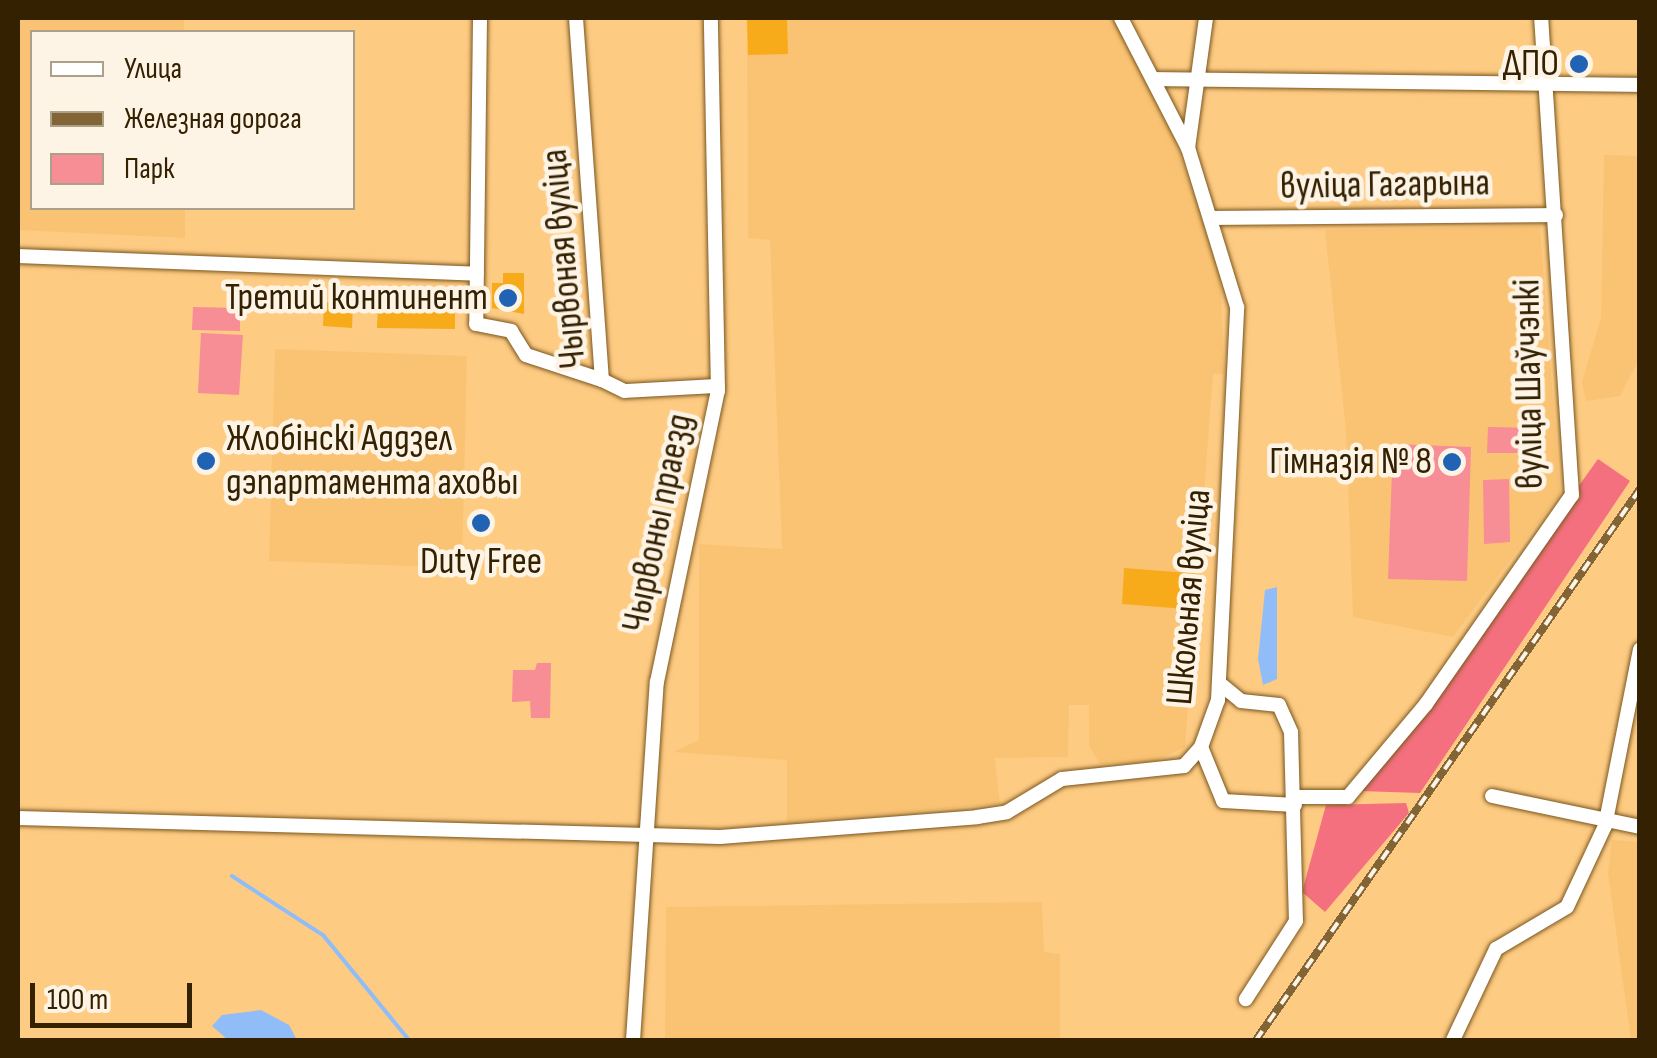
<!DOCTYPE html>
<html>
<head>
<meta charset="utf-8">
<style>
	body { margin:0 }
	#map { position:relative; width:1657px; height:1058px; overflow:hidden; background:#fecb83; font-family:"Sofia Sans Condensed",sans-serif }
	div>[style] { position:absolute }
	[style*='--x'] { left:calc(var(--x)*1px); top:calc(var(--y)*1px); width:calc(var(--w)*1px); rotate:calc(var(--a)*1deg) }
	.built>* { inset:0; background:#fac373 }
	.green>* { inset:0; background:#f78d95 }
	.forest>* { inset:0; background:#f4707e }
	.water>* { inset:0; background:#90bdf8 }
	.stream>* { height:4px; margin:-2px; padding:0 2px; transform-origin:2px; border-radius:2px; background:#90bdf8 }
	.building>* { inset:0; background:#f7ab1a }
	.roads { filter:drop-shadow(0 0 2px #7a571e) drop-shadow(0 0 2px #7a571e) }
	.minor>* { height:14px; margin:-7px; padding:0 7px; transform-origin:7px; border-radius:7px; background:#fff }
	.rail>* { height:8px; margin-top:-4px; transform-origin:0; background:repeating-linear-gradient(90deg,#fef4e6 0 11px,#836435 0 22px); box-sizing:border-box; border-block:2px solid #836435 }
	.dots>* { width:28px; height:28px; translate:-50% -50%; box-sizing:border-box; border:5px solid #fef4e6; border-radius:50% }
	span { translate:-50% -50%; white-space:nowrap; text-align:center; line-height:1.15; -webkit-text-stroke:9px #fef4e6; paint-order:stroke }
	.poi-label { font-size:38px; color:#342102 }
	.right { translate:-100% -50%; text-align:right }
	.left { translate:0 -50%; text-align:left }
	.street-label { font-size:38px; color:#342102 }
	.frame { position:absolute; inset:0; border:20px solid #342102; pointer-events:none }
	.legend { position:absolute; left:30px; top:30px; width:325px; height:180px; box-sizing:border-box; background:#fef4e6; border:2px solid #ada08b; margin:0; padding:12px 18px; list-style:none; font-size:30px; color:#342102 }
	.legend li { display:flex; align-items:center; gap:20px; height:50px }
	.legend b { width:50px; border:2px solid #ada08b }
	.scale { position:absolute; left:30px; top:983px; width:162px; height:45px; box-sizing:border-box; border:5px solid #342102; border-top:0; padding-left:12px; font-size:30px; line-height:35px; white-space:nowrap; color:#342102; -webkit-text-stroke:8px #fef4e6; paint-order:stroke }
</style>
</head>
<body>
<div id="map">
	<div class="built">
		<div style="clip-path:polygon(18px 18px,184px 18px,184px 32px,32px 32px,32px 208px,185px 208px,185px 238px,18px 230px)"></div>
		<div style="clip-path:polygon(747px 18px,1113px 18px,1170px 127px,1220px 270px,1224px 374px,1213px 374px,1185px 747px,1155px 761px,1100px 764px,1089px 746px,1089px 705px,1069px 705px,1068px 757px,995px 758px,1000px 804px,787px 822px,787px 760px,673px 752px,699px 740px,699px 544px,782px 549px,770px 240px,748px 238px)"></div>
		<div style="clip-path:polygon(1604px 155px,1639px 156px,1639px 360px,1620px 396px,1586px 401px,1582px 382px,1601px 318px)"></div>
		<div style="clip-path:polygon(1540px 226px,1560px 493px,1453px 637px,1353px 617px,1346px 431px,1325px 230px)"></div>
		<div style="clip-path:polygon(275px 349px,467px 356px,462px 568px,269px 561px)"></div>
		<div style="clip-path:polygon(1612px 840px,1639px 842px,1639px 1040px,1631px 1040px,1608px 873px)"></div>
		<div style="clip-path:polygon(1042px 902px,1044px 952px,1060px 954px,1060px 1040px,665px 1040px,666px 907px)"></div>
	</div>
	<div class="green">
		<div style="clip-path:polygon(193px 307px,240px 308px,240px 331px,192px 330px)"></div>
		<div style="clip-path:polygon(201px 333px,243px 335px,239px 395px,198px 393px)"></div>
		<div style="clip-path:polygon(1488px 427px,1532px 428px,1532px 453px,1487px 453px)"></div>
		<div style="clip-path:polygon(1393px 444px,1471px 447px,1467px 581px,1388px 579px)"></div>
		<div style="clip-path:polygon(1509px 479px,1510px 542px,1484px 544px,1483px 480px)"></div>
		<div style="clip-path:polygon(537px 663px,551px 663px,550px 718px,531px 718px,530px 701px,512px 702px,513px 670px,535px 670px)"></div>
	</div>
	<div class="forest">
		<div style="clip-path:polygon(1598px 459px,1630px 481px,1420px 793px,1360px 791px)"></div>
		<div style="clip-path:polygon(1406px 803px,1409px 813px,1325px 912px,1302px 892px,1326px 805px)"></div>
	</div>
	<div class="water">
		<div style="clip-path:polygon(1277px 587px,1277px 679px,1263px 685px,1258px 659px,1265px 590px)"></div>
		<div style="clip-path:polygon(261px 1010px,289px 1025px,297px 1040px,228px 1040px,212px 1026px,222px 1015px)"></div>
	</div>
	<div class="stream">
		<div style="--x:232;--y:876;--w:108;--a:33"></div>
		<div style="--x:323;--y:935;--w:136;--a:50.7"></div>
	</div>
	<div class="building">
		<div style="clip-path:polygon(747px 18px,787px 18px,788px 54px,748px 55px)"></div>
		<div style="clip-path:polygon(503px 273px,524px 273px,524px 314px,492px 308px,492px 283px,503px 283px)"></div>
		<div style="clip-path:polygon(324px 302px,353px 304px,352px 328px,323px 326px)"></div>
		<div style="clip-path:polygon(378px 303px,455px 306px,455px 329px,377px 328px)"></div>
		<div style="clip-path:polygon(1124px 568px,1201px 574px,1198px 610px,1122px 604px)"></div>
	</div>
	<div class="roads">
		<div class="minor">
			<div style="--x:480;--y:18;--w:306;--a:90.7"></div>
			<div style="--x:476;--y:324;--w:36;--a:11"></div>
			<div style="--x:511;--y:331;--w:28;--a:58"></div>
			<div style="--x:526;--y:355;--w:80;--a:18.2"></div>
			<div style="--x:576;--y:18;--w:363;--a:85.9"></div>
			<div style="--x:602;--y:380;--w:25;--a:26"></div>
			<div style="--x:625;--y:391;--w:93;--a:-3.1"></div>
			<div style="--x:1156;--y:79;--w:484;--a:0.7"></div>
			<div style="--x:1188;--y:148;--w:131;--a:-82.1"></div>
			<div style="--x:1214;--y:218;--w:342;--a:-0.5"></div>
			<div style="--x:18;--y:256;--w:459;--a:2.2"></div>
			<div style="--x:1219;--y:683;--w:28;--a:39"></div>
			<div style="--x:1241;--y:701;--w:38;--a:6"></div>
			<div style="--x:1279;--y:705;--w:30;--a:66"></div>
			<div style="--x:1291;--y:732;--w:189;--a:88.5"></div>
			<div style="--x:1296;--y:921;--w:93;--a:122.7"></div>
			<div style="--x:1201;--y:747;--w:58;--a:67.8"></div>
			<div style="--x:1223;--y:801;--w:72;--a:3.2"></div>
			<div style="--x:1492;--y:796;--w:151;--a:11.8"></div>
			<div style="--x:1295;--y:797;--w:53;--a:0"></div>
			<div style="--x:1348;--y:797;--w:121;--a:-50"></div>
			<div style="--x:1426;--y:704;--w:255;--a:-55.1"></div>
			<div style="--x:1572;--y:495;--w:478;--a:-93.7"></div>
			<div style="--x:18;--y:818;--w:702;--a:1.55"></div>
			<div style="--x:720;--y:837;--w:258;--a:-4.4"></div>
			<div style="--x:977;--y:817;--w:30;--a:-9"></div>
			<div style="--x:1007;--y:812;--w:64;--a:-31"></div>
			<div style="--x:1062;--y:779;--w:123;--a:-6.1"></div>
			<div style="--x:1184;--y:766;--w:25;--a:-48"></div>
			<div style="--x:1201;--y:747;--w:50;--a:-70.1"></div>
			<div style="--x:1218;--y:700;--w:393;--a:-87.2"></div>
			<div style="--x:1237;--y:307;--w:166;--a:-107.1"></div>
			<div style="--x:1188;--y:148;--w:146;--a:-117.3"></div>
			<div style="--x:633;--y:1040;--w:359;--a:-86.2"></div>
			<div style="--x:657;--y:682;--w:297;--a:-78.2"></div>
			<div style="--x:718;--y:391;--w:373;--a:-91.1"></div>
			<div style="--x:1453;--y:1040;--w:101;--a:-64.7"></div>
			<div style="--x:1496;--y:949;--w:82;--a:-30.6"></div>
			<div style="--x:1567;--y:907;--w:89;--a:-64.9"></div>
			<div style="--x:1605;--y:826;--w:180;--a:-78.8"></div>
		</div>
	</div>
	<div class="rail">
		<div style="--x:1256;--y:1040;--w:672;--a:-55.13"></div>
	</div>
	<div class="dots">
		<div style="left:1579px;top:64px;background:#2063b4"></div>
		<div style="left:508px;top:298px;background:#2063b4"></div>
		<div style="left:206px;top:461px;background:#2063b4"></div>
		<div style="left:1452px;top:462px;background:#2063b4"></div>
		<div style="left:481px;top:523px;background:#2063b4"></div>
	</div>
	<div class="poi-label">
		<span class="right" style="left:1559px;top:64px">ДПО</span>
		<span class="right" style="left:488px;top:298px">Третий континент</span>
		<span class="left" style="left:226px;top:461px">Жлобінскі Аддзел<br>дэпартамента аховы</span>
		<span class="right" style="left:1432px;top:462px">Гімназія № 8</span>
		<span style="left:481px;top:562px">Duty Free</span>
	</div>
	<div class="street-label">
		<span style="left:1385px;top:185px;rotate:-1deg">вуліца Гагарына</span>
		<span style="left:564px;top:259px;rotate:-95deg">Чырвоная вуліца</span>
		<span style="left:1529px;top:384px;rotate:-91deg">вуліца Шаўчэнкі</span>
		<span style="left:658px;top:523px;rotate:-78deg">Чырвоны праезд</span>
		<span style="left:1189px;top:597px;rotate:-85deg">Школьная вуліца</span>
	</div>
	<div class="frame"></div>
	<ul class="legend">
	<li><b style="height:12px;background:#fff"></b>Улица</li>
	<li><b style="height:12px;background:#836435"></b>Железная дорога</li>
	<li><b style="height:28px;background:#f78d95"></b>Парк</li>
	</ul>
	<div class="scale">100 m</div>
</div>
</body>
</html>
